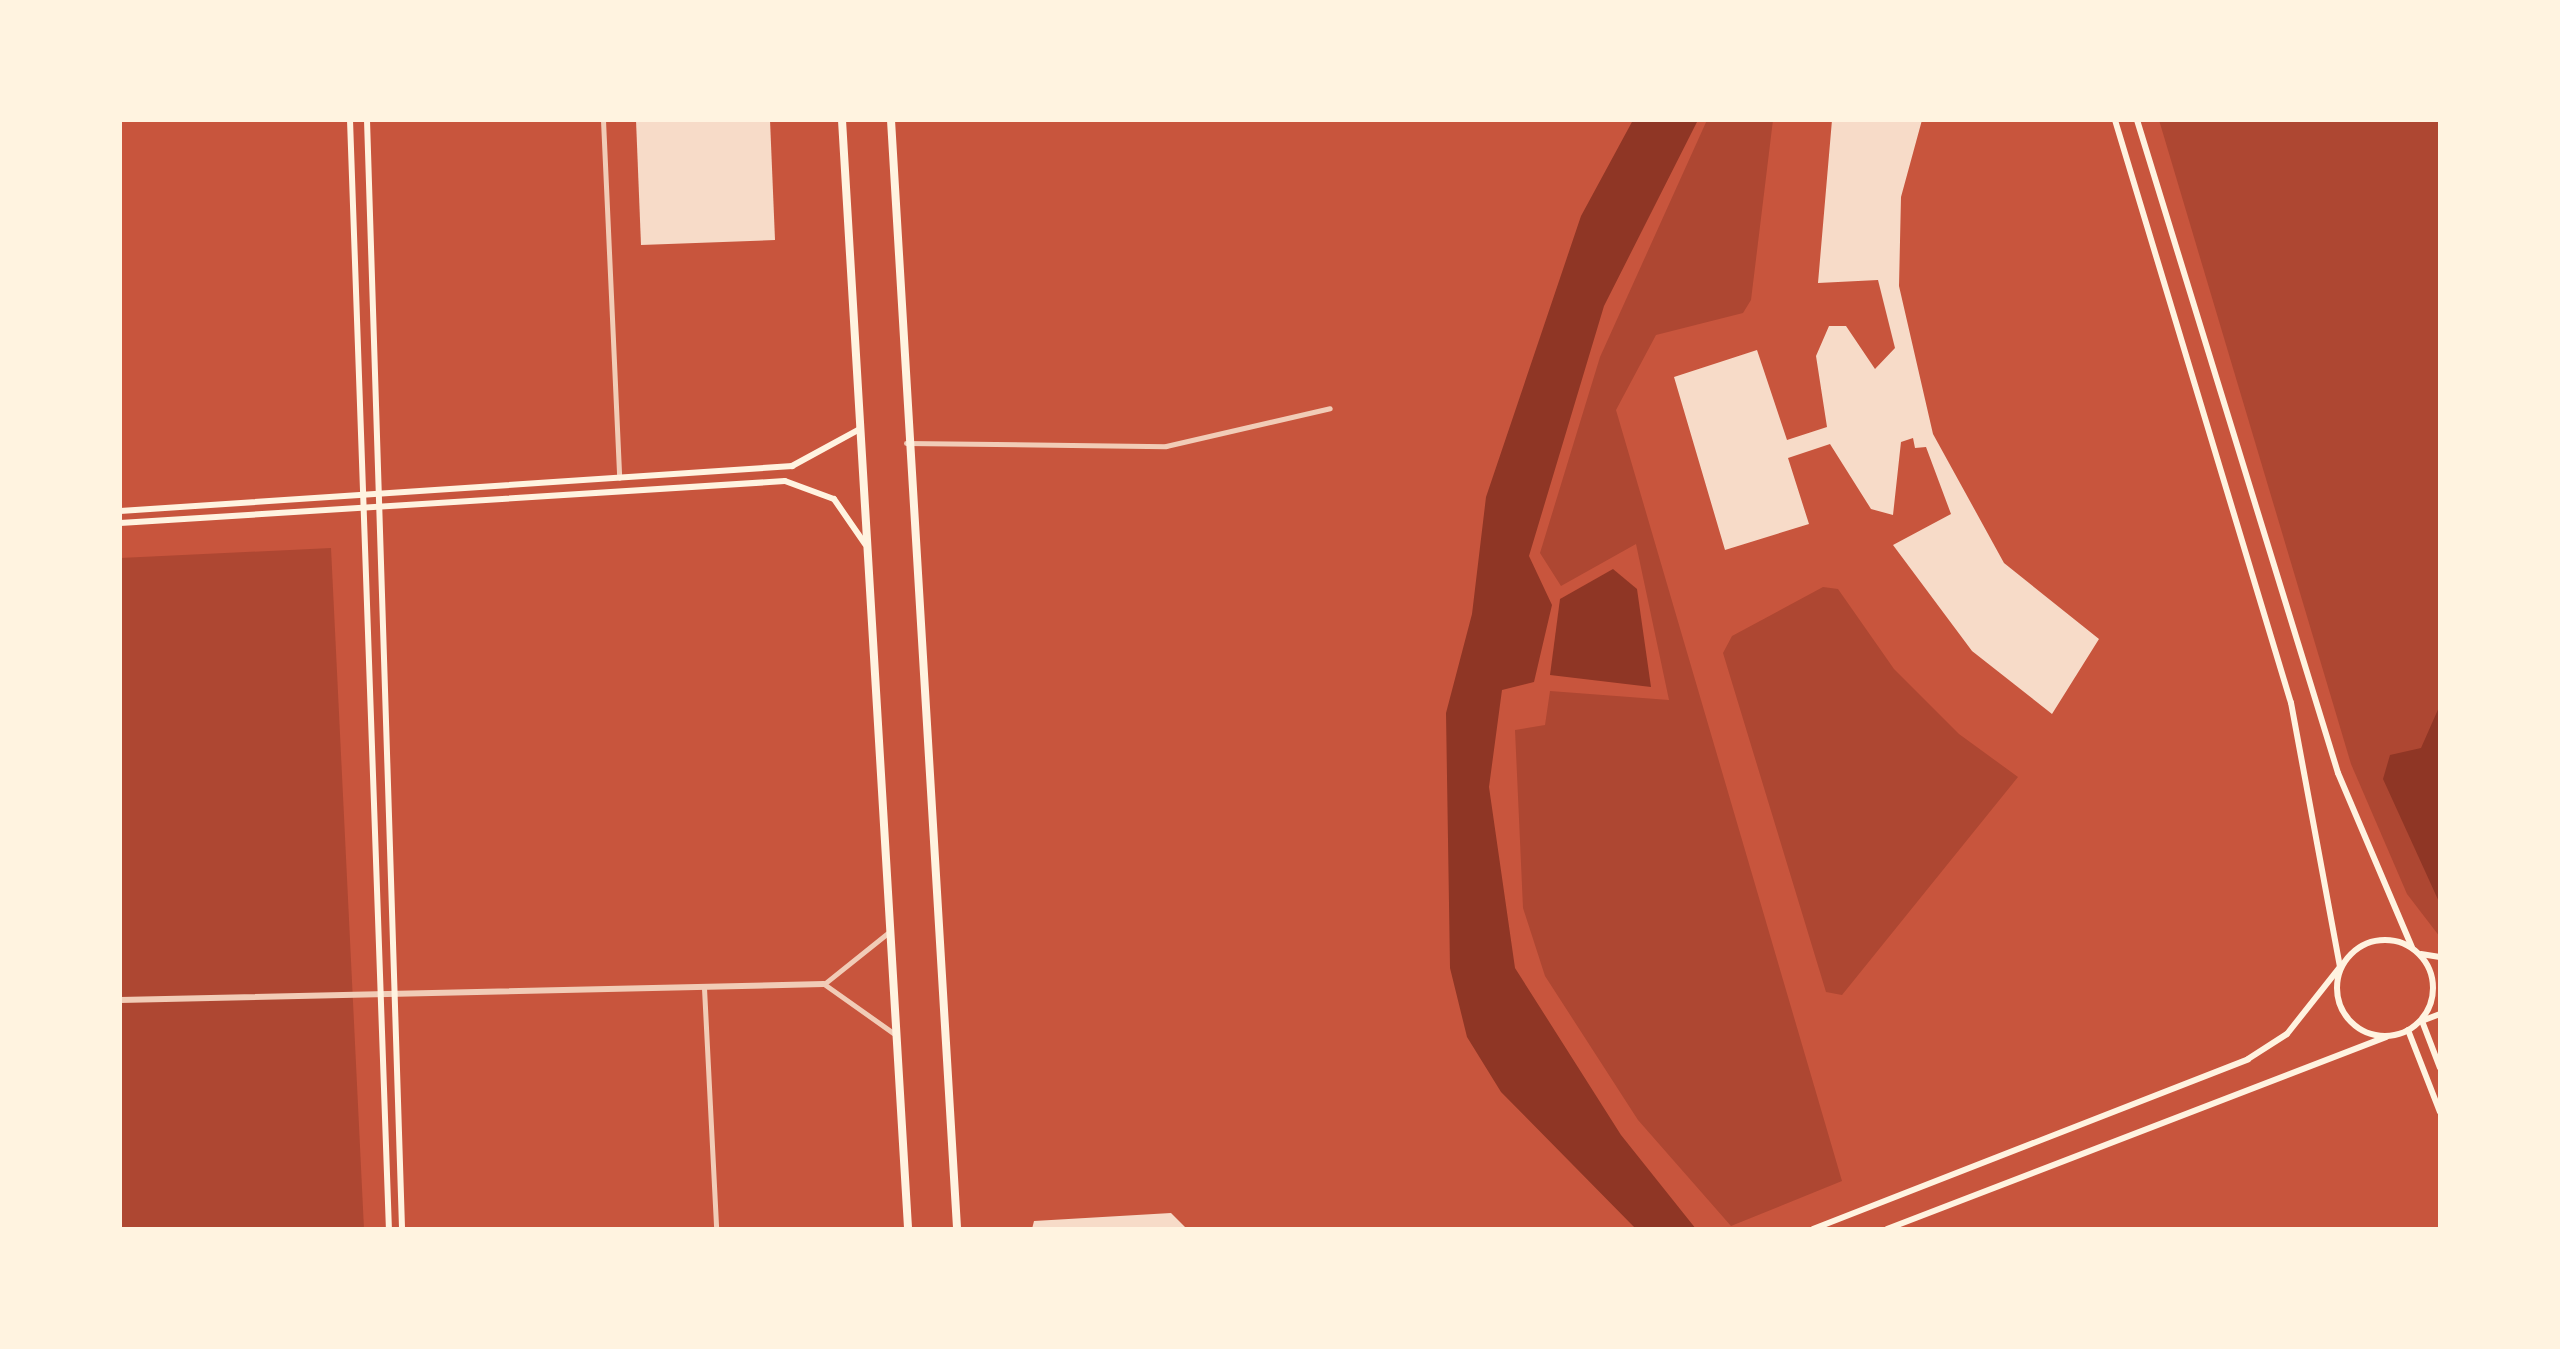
<!DOCTYPE html>
<html>
<head>
<meta charset="utf-8">
<style>
	body { margin:0 }
	#map { position:relative; width:2560px; height:1349px; overflow:hidden; background:#c8553d; font-family:"IBM Plex Sans",sans-serif }
	div>[style] { position:absolute }
	[style*='--x'] { left:calc(var(--x)*1px); top:calc(var(--y)*1px); width:calc(var(--w)*1px); rotate:calc(var(--a)*1deg) }
	.green>* { inset:0; background:#ae4732 }
	.water>* { inset:0; background:#8f3625 }
	.building>* { inset:0; background:#f7dbc8 }
	.minor>* { height:5px; margin:-2.5px; padding:0 2.5px; transform-origin:2.5px; border-radius:2.5px; background:#f1ccb7 }
	.tertiary>* { height:6px; margin:-3px; padding:0 3px; transform-origin:3px; border-radius:3px; background:#f1ccb7 }
	.secondary>* { height:6px; margin:-3px; padding:0 3px; transform-origin:3px; border-radius:3px; background:#fff3e0 }
	.secondary>.ring { margin:-3px; padding:0; box-sizing:content-box; background:none; border:6px solid #fff3e0; border-radius:50% }
	.primary>* { height:8px; margin:-4px; padding:0 4px; transform-origin:4px; border-radius:4px; background:#fff3e0 }
	span { translate:-50% -50%; white-space:nowrap; text-align:center; line-height:1.15; -webkit-text-stroke:8px #fff3e0; paint-order:stroke }
	.frame { position:absolute; inset:0; border:122px solid #fff3e0; pointer-events:none }
</style>
</head>
<body>
<div id="map">
	<div class="green">
		<div style="clip-path:polygon(1707px 120px,1773px 120px,1751px 300px,1743px 313px,1656px 335px,1616px 410px,1842px 1181px,1731px 1226px,1638px 1120px,1545px 976px,1523px 908px,1515px 730px,1545px 725px,1550px 691px,1669px 700px,1636px 544px,1561px 586px,1540px 553px,1600px 357px)"></div>
		<div style="clip-path:polygon(2159px 120px,2440px 120px,2440px 937px,2407px 894px,2351px 764px)"></div>
		<div style="clip-path:polygon(331px 548px,364px 1229px,120px 1229px,120px 558px)"></div>
		<div style="clip-path:polygon(1823px 587px,1838px 589px,1894px 669px,1959px 734px,2018px 777px,1842px 995px,1826px 992px,1723px 653px,1732px 636px)"></div>
	</div>
	<div class="water">
		<div style="clip-path:polygon(1633px 120px,1698px 120px,1604px 306px,1529px 556px,1552px 605px,1534px 682px,1502px 690px,1489px 787px,1515px 968px,1621px 1135px,1696px 1229px,1636px 1229px,1501px 1092px,1467px 1037px,1450px 968px,1446px 713px,1472px 614px,1486px 497px,1581px 216px)"></div>
		<div style="clip-path:polygon(1613px 569px,1637px 589px,1651px 687px,1550px 675px,1560px 599px)"></div>
		<div style="clip-path:polygon(2440px 705px,2440px 904px,2383px 779px,2390px 755px,2421px 748px)"></div>
	</div>
	<div class="building">
		<div style="clip-path:polygon(636px 120px,770px 120px,775px 240px,641px 245px)"></div>
		<div style="clip-path:polygon(1832px 120px,1922px 120px,1901px 197px,1899px 286px,1933px 434px,2004px 563px,2099px 639px,2052px 714px,1972px 651px,1893px 545px,1951px 514px,1926px 447px,1915px 448px,1913px 438px,1901px 442px,1893px 515px,1871px 509px,1830px 444px,1788px 458px,1809px 524px,1725px 550px,1674px 377px,1757px 350px,1787px 440px,1827px 427px,1816px 356px,1829px 326px,1846px 326px,1875px 369px,1895px 348px,1878px 280px,1818px 283px)"></div>
		<div style="clip-path:polygon(1171px 1213px,1187px 1229px,1032px 1229px,1034px 1221px)"></div>
	</div>
	<div class="minor">
		<div style="--x:603;--y:120;--w:358;--a:87.4"></div>
		<div style="--x:906;--y:443;--w:260;--a:0.7"></div>
		<div style="--x:1166;--y:446;--w:168;--a:-13"></div>
		<div style="--x:889;--y:932;--w:83;--a:141.3"></div>
		<div style="--x:824;--y:984;--w:88;--a:35.3"></div>
		<div style="--x:704;--y:988;--w:241;--a:87.1"></div>
	</div>
	<div class="tertiary">
		<div style="--x:120;--y:1000;--w:704;--a:-1.3"></div>
	</div>
	<div class="secondary">
		<div style="--x:350;--y:120;--w:1110;--a:87.99"></div>
		<div style="--x:367;--y:120;--w:1110;--a:88.19"></div>
		<div style="--x:2137;--y:120;--w:683;--a:72.89"></div>
		<div style="--x:2338;--y:773;--w:189;--a:67"></div>
		<div style="--x:120;--y:511;--w:674;--a:-3.83"></div>
		<div style="--x:792;--y:466;--w:77;--a:-28.6"></div>
		<div style="--x:120;--y:523;--w:666;--a:-3.61"></div>
		<div style="--x:785;--y:481;--w:52;--a:20.2"></div>
		<div style="--x:834;--y:499;--w:55;--a:55.4"></div>
		<div class="ring" style="left:2337px;top:940px;width:90px;height:90px"></div>
		<div style="--x:2421;--y:954;--w:19;--a:9"></div>
		<div style="--x:2440;--y:1014;--w:19;--a:159"></div>
		<div style="--x:2422;--y:1021;--w:50;--a:69"></div>
		<div style="--x:2408;--y:1030;--w:88;--a:68.7"></div>
		<div style="--x:1813;--y:1229;--w:467;--a:-21.3"></div>
		<div style="--x:2248;--y:1059;--w:46;--a:-32.7"></div>
		<div style="--x:2287;--y:1034;--w:85;--a:-51.7"></div>
		<div style="--x:2340;--y:967;--w:269;--a:-100.5"></div>
		<div style="--x:2291;--y:703;--w:609;--a:-106.8"></div>
		<div style="--x:1887;--y:1229;--w:535;--a:-21.05"></div>
	</div>
	<div class="primary">
		<div style="--x:842;--y:120;--w:1111;--a:86.59"></div>
		<div style="--x:891;--y:120;--w:1111;--a:86.59"></div>
	</div>
	<div class="frame"></div>
</div>
</body>
</html>
